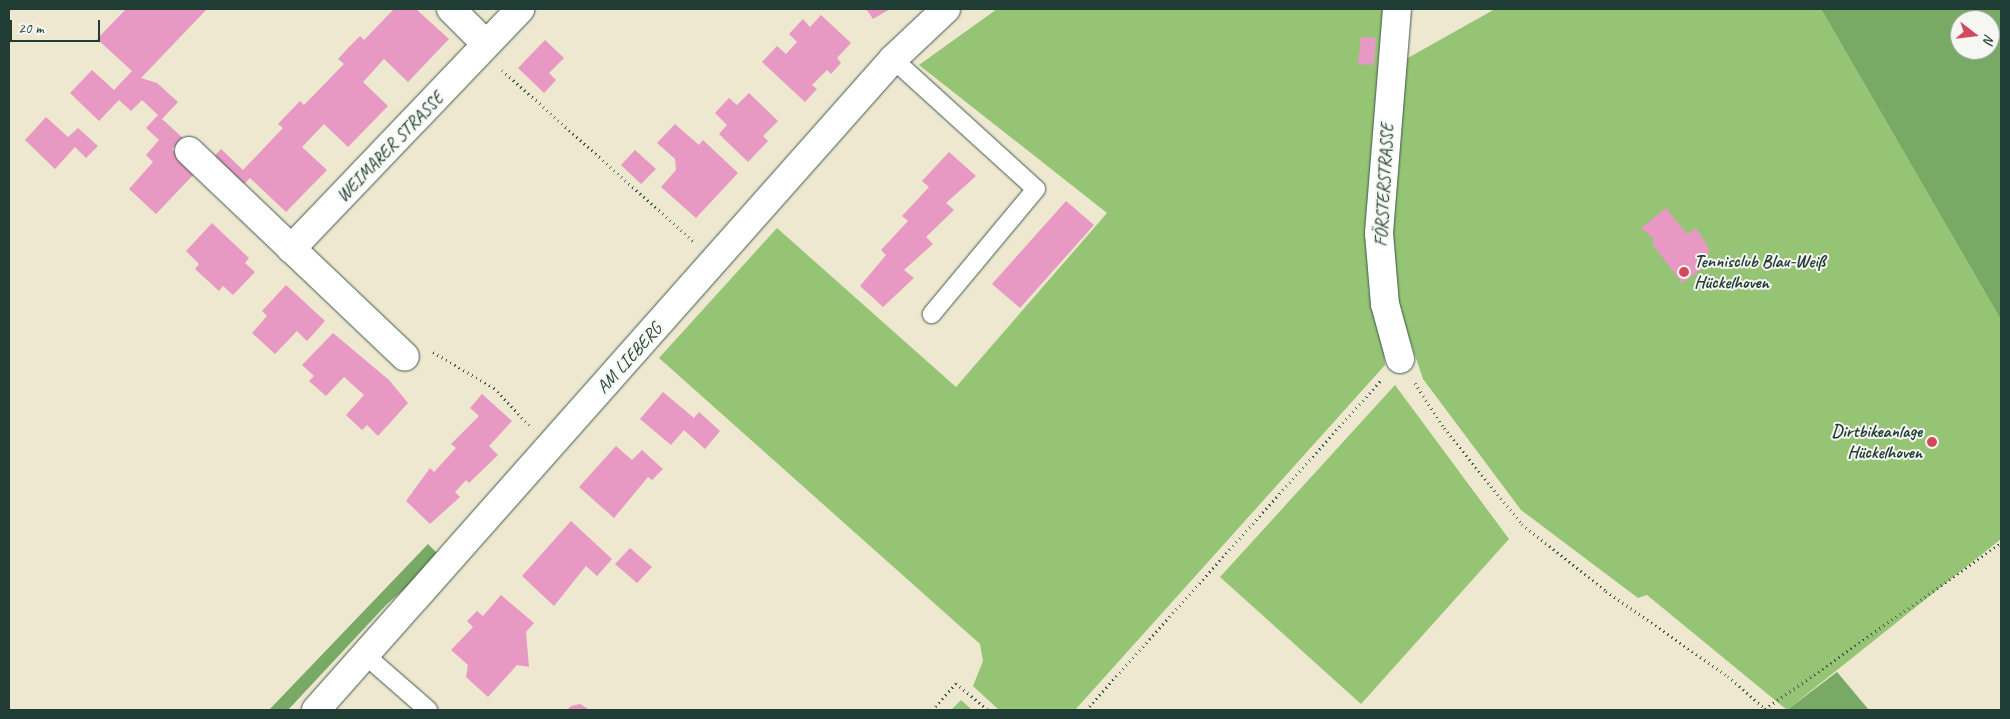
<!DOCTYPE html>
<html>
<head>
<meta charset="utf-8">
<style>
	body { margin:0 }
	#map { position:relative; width:2010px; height:719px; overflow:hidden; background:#ede8cf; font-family:Caveat,sans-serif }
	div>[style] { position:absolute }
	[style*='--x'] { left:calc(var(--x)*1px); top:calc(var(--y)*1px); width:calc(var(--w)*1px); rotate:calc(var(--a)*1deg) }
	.green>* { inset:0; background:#95c574 }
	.forest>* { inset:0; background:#78aa66 }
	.building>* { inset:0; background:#e799c4 }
	.path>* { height:3px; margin-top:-1.5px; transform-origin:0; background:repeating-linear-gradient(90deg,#3e574b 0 1px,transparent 0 5px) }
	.roads { filter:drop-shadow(0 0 1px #3e574b) drop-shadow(0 0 1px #3e574b) }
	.service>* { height:18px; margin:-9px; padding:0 9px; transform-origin:9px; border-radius:9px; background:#fff }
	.minor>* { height:28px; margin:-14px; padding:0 14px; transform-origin:14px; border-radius:14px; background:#fff }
	.tertiary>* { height:28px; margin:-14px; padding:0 14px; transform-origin:14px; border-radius:14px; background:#fff }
	.dots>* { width:14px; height:14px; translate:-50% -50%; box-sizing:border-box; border:2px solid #f6f6f2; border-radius:50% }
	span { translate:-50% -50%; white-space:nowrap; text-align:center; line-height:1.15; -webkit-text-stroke:4px #f6f6f2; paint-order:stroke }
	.street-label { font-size:18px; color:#1f3d34 }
	.poi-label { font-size:18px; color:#1f3d34; font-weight:700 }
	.left { translate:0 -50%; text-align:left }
	.right { translate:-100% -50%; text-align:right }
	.frame { position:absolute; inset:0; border:10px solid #1f3d34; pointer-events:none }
	.north { position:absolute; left:1950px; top:10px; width:50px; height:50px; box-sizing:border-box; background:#f6f6f2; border:1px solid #a0aca6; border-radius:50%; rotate:106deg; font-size:14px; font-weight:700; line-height:20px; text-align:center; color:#1f3d34 }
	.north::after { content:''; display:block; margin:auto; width:18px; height:22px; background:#d1495b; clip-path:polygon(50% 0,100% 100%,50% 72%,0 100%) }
	.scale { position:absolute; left:10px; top:20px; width:90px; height:22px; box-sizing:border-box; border:2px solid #1f3d34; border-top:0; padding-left:6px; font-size:15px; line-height:18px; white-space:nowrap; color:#1f3d34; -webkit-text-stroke:4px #f6f6f2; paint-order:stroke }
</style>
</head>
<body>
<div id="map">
	<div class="green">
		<div style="clip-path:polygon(997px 9px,1389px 9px,1372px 235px,1385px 365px,1075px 710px,999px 710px,973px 686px,983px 661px,980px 644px,659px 358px,777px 228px,956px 387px,1107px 213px,919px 65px)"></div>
		<div style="clip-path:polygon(1495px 9px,1821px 9px,2001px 320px,2001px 539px,1787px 710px,1647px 595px,1638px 598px,1521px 510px,1423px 379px,1399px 308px,1389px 235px,1406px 59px)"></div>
		<div style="clip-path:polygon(1395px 385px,1509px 539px,1361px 704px,1220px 577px)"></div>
		<div style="clip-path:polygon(961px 700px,972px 710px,951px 710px)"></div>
	</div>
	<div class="forest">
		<div style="clip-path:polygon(evenodd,1821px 9px,2001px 9px,2001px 320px,1821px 9px,1960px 20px,1990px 20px,1990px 50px,1960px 50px,1960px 20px)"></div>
		<div style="clip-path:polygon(428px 544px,441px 557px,386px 605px,288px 710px,269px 710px)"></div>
		<div style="clip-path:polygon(1837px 672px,1869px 710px,1787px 710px)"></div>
	</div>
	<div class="building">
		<div style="clip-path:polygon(126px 9px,207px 9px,141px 78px,157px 83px,178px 102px,162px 119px,183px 138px,172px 149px,196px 172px,156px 214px,129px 189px,153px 162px,146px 155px,159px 140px,146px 128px,158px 115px,142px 100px,131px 111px,119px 100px,99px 121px,70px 93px,92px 70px,114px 90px,132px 71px,97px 39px)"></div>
		<div style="clip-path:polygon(394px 9px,416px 9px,449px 39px,408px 82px,384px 59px,374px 70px,363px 82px,388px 106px,348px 147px,324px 124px,302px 147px,327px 170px,286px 212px,250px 178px,238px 190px,209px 162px,221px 149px,243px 170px,283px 128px,278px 124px,300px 101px,304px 105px,344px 64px,338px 59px,349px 47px,360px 36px,364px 40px)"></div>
		<div style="clip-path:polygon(866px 9px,890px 9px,873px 19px)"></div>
		<div style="clip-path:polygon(821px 15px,851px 43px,837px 58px,841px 63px,831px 74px,827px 70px,812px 85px,817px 89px,805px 102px,762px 62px,777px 46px,786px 54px,797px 42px,789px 34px,803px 19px,810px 27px)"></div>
		<div style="clip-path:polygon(1361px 37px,1376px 38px,1374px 65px,1358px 64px)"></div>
		<div style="clip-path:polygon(545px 40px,564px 58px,549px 73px,556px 80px,544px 93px,518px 68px)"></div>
		<div style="clip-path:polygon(749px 93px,778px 121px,763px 136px,768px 141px,748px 162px,719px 134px,727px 125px,715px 113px,729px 98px,737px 105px)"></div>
		<div style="clip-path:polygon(46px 117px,68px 137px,78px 128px,98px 146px,86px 158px,75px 147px,55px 169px,25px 140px)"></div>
		<div style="clip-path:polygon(675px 124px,699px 145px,703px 140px,738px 173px,696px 218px,661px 187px,676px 170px,675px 159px,657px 143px)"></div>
		<div style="clip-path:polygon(635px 150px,656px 169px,641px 184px,621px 165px)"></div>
		<div style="clip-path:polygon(949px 152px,976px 176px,946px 203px,954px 210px,926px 237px,933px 244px,904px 270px,914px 278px,883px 307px,860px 286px,886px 255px,881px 250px,908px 221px,902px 216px,929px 187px,922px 181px)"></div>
		<div style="clip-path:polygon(1066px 201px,1094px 225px,1020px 308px,992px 284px)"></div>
		<div style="clip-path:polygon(1666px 208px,1687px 234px,1696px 228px,1709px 248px,1706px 266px,1682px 283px,1653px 245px,1654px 239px,1641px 228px)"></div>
		<div style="clip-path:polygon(212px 223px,249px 258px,245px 263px,255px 272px,233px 295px,223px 286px,219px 291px,195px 269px,199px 264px,186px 251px)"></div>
		<div style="clip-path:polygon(286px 285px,325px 321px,307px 341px,297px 331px,275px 354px,252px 333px,267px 316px,262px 311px)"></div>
		<div style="clip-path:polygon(333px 333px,389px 380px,408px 403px,378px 436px,367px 425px,362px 430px,346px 415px,364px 395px,344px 377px,326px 396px,309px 381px,314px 376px,302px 365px)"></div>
		<div style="clip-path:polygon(663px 392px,694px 418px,699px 412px,720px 431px,705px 449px,684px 430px,671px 445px,640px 419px)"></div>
		<div style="clip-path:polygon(482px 394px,512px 421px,489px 446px,498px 455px,469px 483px,466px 480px,455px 492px,460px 497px,430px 524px,406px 501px,430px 468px,434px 472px,456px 448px,451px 444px,479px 416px,470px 408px)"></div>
		<div style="clip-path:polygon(616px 446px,632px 460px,642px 450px,663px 469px,652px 480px,648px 477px,614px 518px,579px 487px)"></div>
		<div style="clip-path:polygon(571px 521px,612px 559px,597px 576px,586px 566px,554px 606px,522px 576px)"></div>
		<div style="clip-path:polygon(630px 548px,652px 567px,637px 583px,615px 564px)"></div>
		<div style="clip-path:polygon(501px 595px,534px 623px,526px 632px,529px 667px,517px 665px,488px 697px,466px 677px,468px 665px,451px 650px,473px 627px,467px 621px,477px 611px,483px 616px)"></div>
		<div style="clip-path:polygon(580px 704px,590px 710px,567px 710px,571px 706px)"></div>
	</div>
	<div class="path">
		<div style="--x:502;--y:70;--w:256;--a:41.8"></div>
		<div style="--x:433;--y:352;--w:71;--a:30.5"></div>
		<div style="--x:494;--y:388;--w:52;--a:46.5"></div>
		<div style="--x:1415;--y:383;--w:54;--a:57.2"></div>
		<div style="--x:1444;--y:428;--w:124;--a:50.9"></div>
		<div style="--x:1522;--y:524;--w:107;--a:38.6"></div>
		<div style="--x:1606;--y:591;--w:149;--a:34.9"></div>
		<div style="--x:1728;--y:676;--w:51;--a:41.8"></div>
		<div style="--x:1765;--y:709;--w:289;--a:-35.1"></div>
		<div style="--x:932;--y:710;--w:36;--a:-48"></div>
		<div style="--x:956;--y:683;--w:42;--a:40.2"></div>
		<div style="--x:1086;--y:710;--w:443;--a:-48.2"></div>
	</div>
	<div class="roads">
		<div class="service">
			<div style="--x:893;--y:59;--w:193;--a:42.3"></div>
			<div style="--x:1036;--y:189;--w:163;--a:129.8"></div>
			<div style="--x:365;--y:655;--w:84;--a:41.1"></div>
		</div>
		<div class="minor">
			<div style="--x:451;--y:9;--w:49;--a:45"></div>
			<div style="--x:1397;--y:9;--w:225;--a:94.6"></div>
			<div style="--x:1379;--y:233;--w:71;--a:85.2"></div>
			<div style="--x:1385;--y:304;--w:57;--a:74.7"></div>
			<div style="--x:189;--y:151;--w:298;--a:43.6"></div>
			<div style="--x:291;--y:249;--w:332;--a:-46.3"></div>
		</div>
		<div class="tertiary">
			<div style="--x:316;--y:710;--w:870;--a:-48.45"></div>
			<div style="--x:893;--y:59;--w:73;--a:-43.3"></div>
		</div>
	</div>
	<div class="dots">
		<div style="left:1684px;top:272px;background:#d1495b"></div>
		<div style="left:1932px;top:442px;background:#d1495b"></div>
	</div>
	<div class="street-label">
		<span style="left:390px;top:147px;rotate:-46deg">WEIMARER STRASSE</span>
		<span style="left:1384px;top:185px;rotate:-87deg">FÖRSTERSTRASSE</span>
		<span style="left:629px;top:358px;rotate:-48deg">AM LIEBERG</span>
	</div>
	<div class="poi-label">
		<span class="left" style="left:1694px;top:272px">Tennisclub Blau-Weiß<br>Hückelhoven</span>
		<span class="right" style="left:1922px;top:442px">Dirtbikeanlage<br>Hückelhoven</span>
	</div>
	<div class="frame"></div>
	<div class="north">N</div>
	<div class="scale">20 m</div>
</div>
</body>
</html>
